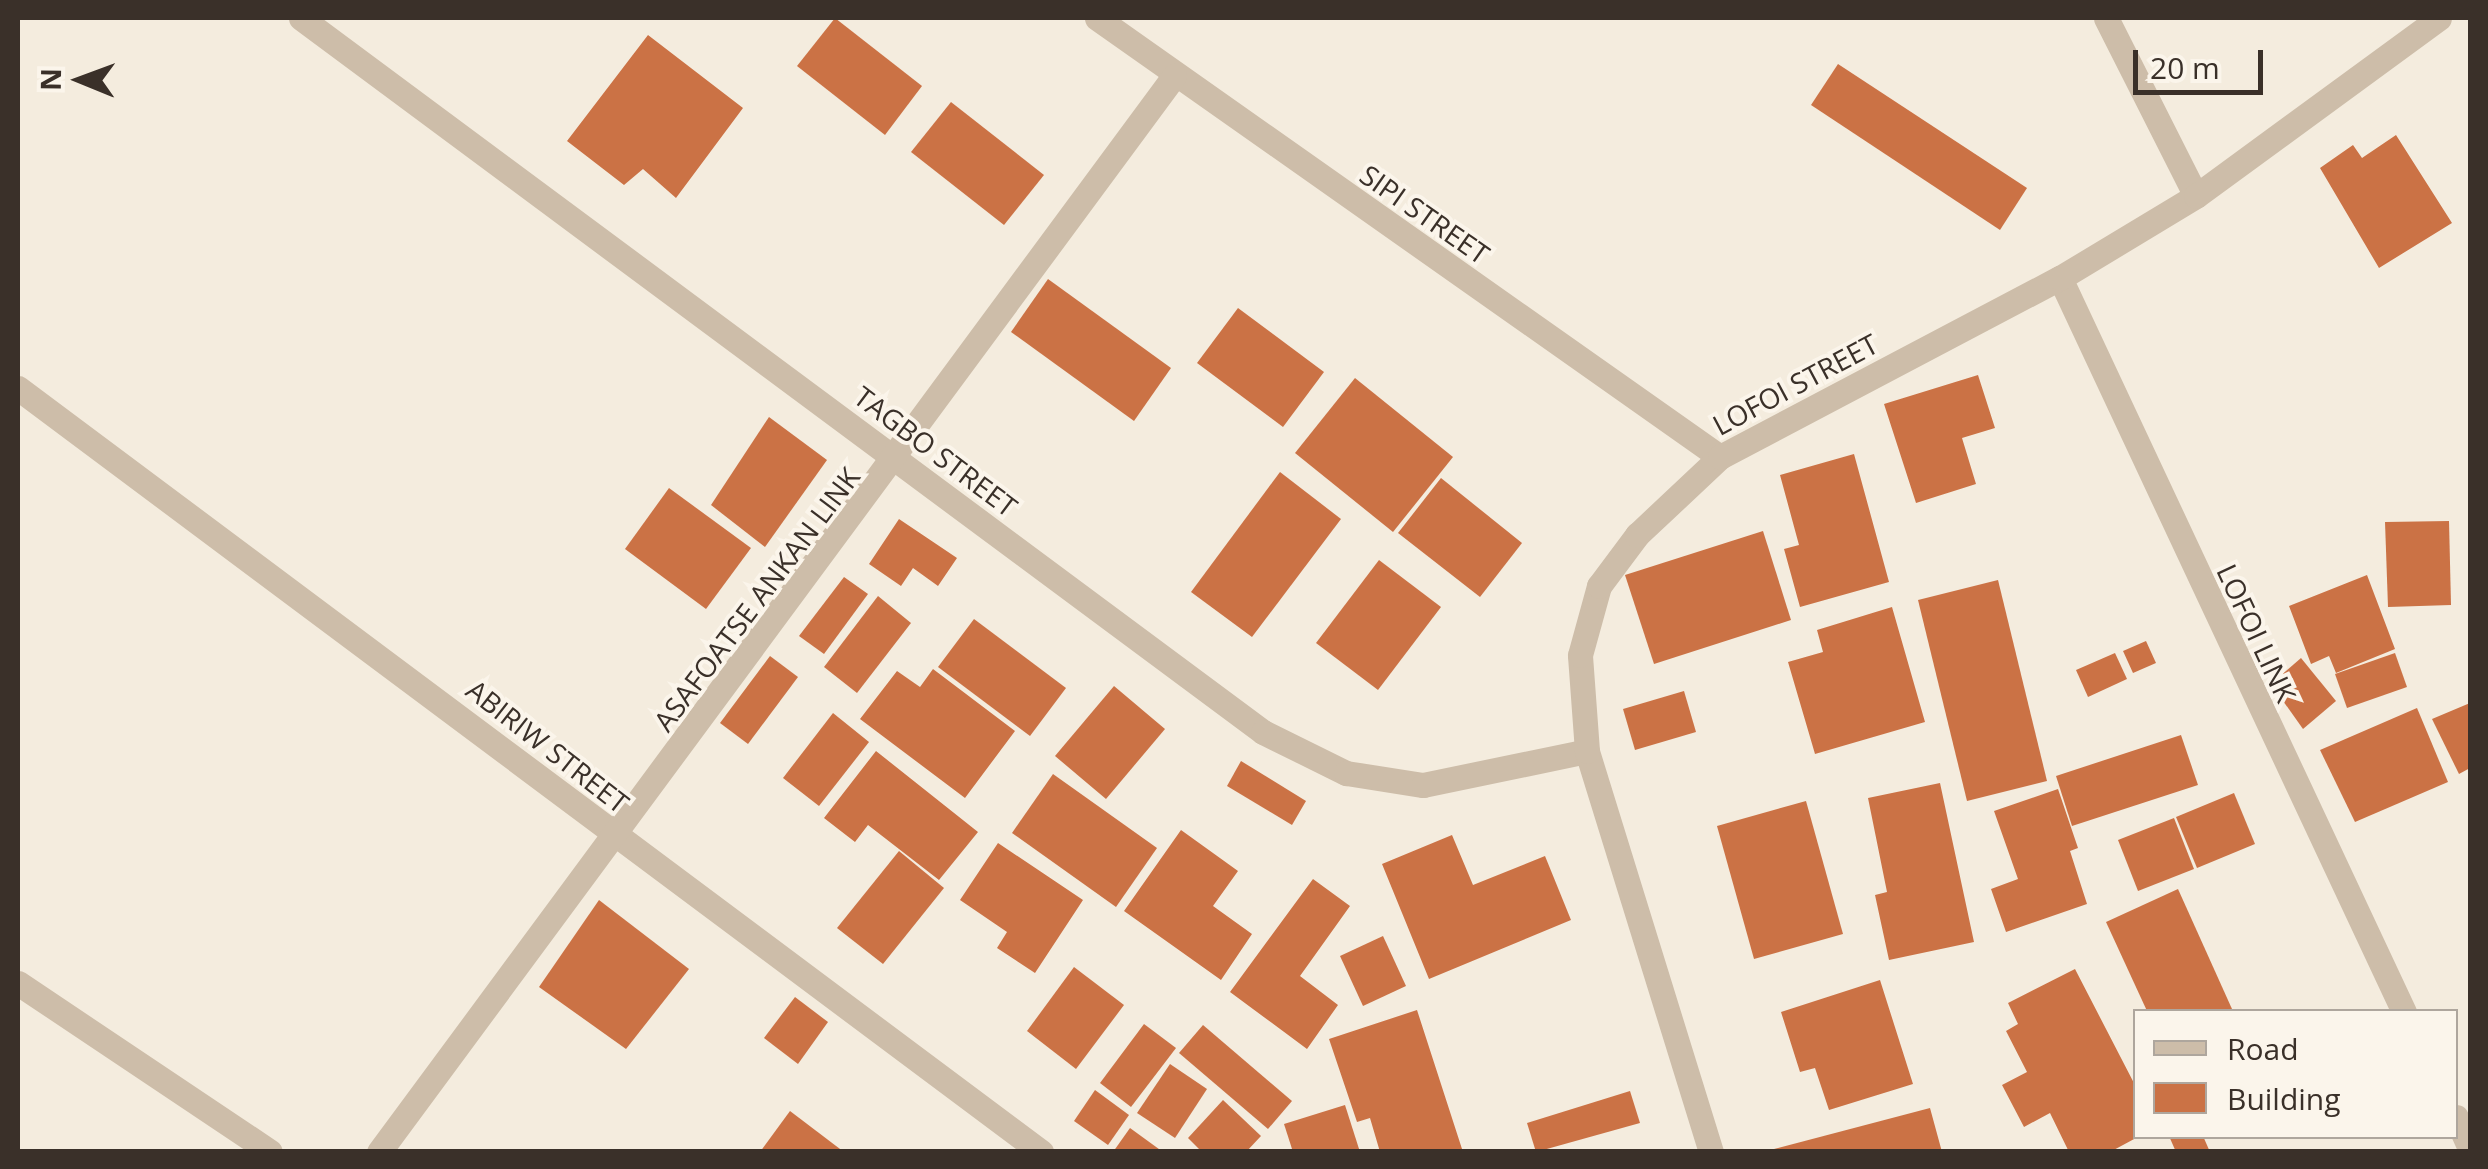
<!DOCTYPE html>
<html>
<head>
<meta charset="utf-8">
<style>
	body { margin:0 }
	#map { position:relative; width:2488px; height:1169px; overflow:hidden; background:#f4ecde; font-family:"Open Sans",sans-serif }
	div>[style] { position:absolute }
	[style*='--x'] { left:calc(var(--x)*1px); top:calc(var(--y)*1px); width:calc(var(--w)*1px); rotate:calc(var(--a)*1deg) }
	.building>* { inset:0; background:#cb7245 }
	.minor>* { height:25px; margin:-12.5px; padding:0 12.5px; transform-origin:12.5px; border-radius:12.5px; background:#cdbda9 }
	span { translate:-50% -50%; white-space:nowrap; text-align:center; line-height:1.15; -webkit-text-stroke:8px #fbf5eb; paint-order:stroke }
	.street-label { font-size:28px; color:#3a3029 }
	.frame { position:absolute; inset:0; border:20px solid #3a3029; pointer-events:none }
	.legend { position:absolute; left:2133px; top:1009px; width:325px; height:130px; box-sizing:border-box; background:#fbf5eb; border:2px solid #aea69d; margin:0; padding:12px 18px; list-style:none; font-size:30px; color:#3a3029 }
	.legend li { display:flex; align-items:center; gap:20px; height:50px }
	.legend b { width:50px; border:2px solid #aea69d }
	.north { position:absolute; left:30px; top:30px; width:100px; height:100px; -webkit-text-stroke:8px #fbf5eb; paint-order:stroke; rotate:271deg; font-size:28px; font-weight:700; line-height:40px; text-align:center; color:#3a3029 }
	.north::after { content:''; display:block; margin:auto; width:35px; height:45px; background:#3a3029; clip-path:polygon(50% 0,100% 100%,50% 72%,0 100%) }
	.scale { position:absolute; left:2133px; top:50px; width:130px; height:45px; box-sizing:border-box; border:5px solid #3a3029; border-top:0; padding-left:12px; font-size:30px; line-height:35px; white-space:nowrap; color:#3a3029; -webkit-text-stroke:8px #fbf5eb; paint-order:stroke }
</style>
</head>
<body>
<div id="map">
	<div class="building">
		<div style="clip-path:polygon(835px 18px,922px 86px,885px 135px,797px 66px)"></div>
		<div style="clip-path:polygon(648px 35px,743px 108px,676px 198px,643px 169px,624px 185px,567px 141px)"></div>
		<div style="clip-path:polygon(1838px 64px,2027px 188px,2000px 230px,1811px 105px)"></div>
		<div style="clip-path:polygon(951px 102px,1044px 175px,1004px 225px,911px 152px)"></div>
		<div style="clip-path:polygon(2396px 135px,2452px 223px,2379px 268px,2320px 168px,2353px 145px,2362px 158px)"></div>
		<div style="clip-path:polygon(1048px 279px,1171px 368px,1134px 421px,1011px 332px)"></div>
		<div style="clip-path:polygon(1238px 308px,1324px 372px,1283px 427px,1197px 363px)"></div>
		<div style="clip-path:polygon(1978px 375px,1995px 428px,1962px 438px,1976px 484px,1916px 503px,1884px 404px)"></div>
		<div style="clip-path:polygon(1355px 378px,1453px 457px,1393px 532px,1295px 453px)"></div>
		<div style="clip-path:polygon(769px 417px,827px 460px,765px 547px,711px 505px)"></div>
		<div style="clip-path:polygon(1854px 454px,1889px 582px,1800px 607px,1784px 549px,1799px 545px,1780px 475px)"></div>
		<div style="clip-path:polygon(1280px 472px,1341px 519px,1252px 637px,1191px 592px)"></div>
		<div style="clip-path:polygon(1441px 478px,1522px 543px,1480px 597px,1398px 533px)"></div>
		<div style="clip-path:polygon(669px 488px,751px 548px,706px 609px,625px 549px)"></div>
		<div style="clip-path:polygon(899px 519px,957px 558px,938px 586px,913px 568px,901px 586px,869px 564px)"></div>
		<div style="clip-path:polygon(2449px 521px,2451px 605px,2388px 607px,2385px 522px)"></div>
		<div style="clip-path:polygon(1763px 531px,1791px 620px,1654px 664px,1625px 575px)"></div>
		<div style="clip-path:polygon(1379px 560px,1441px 607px,1378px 690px,1316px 643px)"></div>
		<div style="clip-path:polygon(2367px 575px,2395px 649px,2336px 673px,2329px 656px,2311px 664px,2289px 606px)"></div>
		<div style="clip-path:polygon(844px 577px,868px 594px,824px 654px,799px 636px)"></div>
		<div style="clip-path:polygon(1998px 580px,2047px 781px,1967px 801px,1918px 600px)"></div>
		<div style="clip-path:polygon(878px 596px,911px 623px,857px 693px,824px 667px)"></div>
		<div style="clip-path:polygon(1892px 607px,1925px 722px,1815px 754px,1788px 662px,1823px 652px,1817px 630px)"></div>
		<div style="clip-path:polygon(974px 619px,1066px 688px,1030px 736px,938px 667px)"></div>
		<div style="clip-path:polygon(2146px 641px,2156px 663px,2133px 673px,2123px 651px)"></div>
		<div style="clip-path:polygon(2115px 653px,2127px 679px,2088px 697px,2076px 670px)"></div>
		<div style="clip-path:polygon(2395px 653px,2407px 687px,2347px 708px,2335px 674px)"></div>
		<div style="clip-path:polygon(770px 656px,798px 677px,748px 744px,720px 723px)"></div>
		<div style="clip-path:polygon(2301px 658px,2336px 701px,2303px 729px,2271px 684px)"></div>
		<div style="clip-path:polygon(933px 669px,1015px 731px,965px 798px,860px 719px,897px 671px,920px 687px)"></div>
		<div style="clip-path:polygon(1114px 686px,1165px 729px,1106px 799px,1055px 756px)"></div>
		<div style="clip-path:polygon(1684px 691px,1696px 732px,1635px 750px,1623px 709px)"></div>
		<div style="clip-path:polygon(2470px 703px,2470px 768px,2459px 774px,2432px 719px)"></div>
		<div style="clip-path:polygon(2417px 708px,2448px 782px,2355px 822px,2320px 750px)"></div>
		<div style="clip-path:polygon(833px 713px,869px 742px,819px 806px,783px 778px)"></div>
		<div style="clip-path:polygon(2181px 735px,2198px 785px,2072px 826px,2056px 776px)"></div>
		<div style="clip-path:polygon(876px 751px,978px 832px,939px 880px,868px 825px,855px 842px,824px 818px)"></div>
		<div style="clip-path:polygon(1241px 761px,1306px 801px,1292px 825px,1227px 786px)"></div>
		<div style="clip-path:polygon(1053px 774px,1157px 848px,1116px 907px,1012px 833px)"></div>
		<div style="clip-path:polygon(1940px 783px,1974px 942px,1889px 960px,1875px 895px,1887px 892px,1868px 798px)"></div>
		<div style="clip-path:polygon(2058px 789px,2078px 848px,2070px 851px,2087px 904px,2006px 932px,1991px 889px,2018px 879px,1994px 811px)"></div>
		<div style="clip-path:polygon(2234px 793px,2255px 844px,2197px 868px,2176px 817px)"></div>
		<div style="clip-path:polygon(1806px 801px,1843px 934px,1754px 959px,1717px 826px)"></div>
		<div style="clip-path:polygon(2174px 818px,2194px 869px,2138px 891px,2118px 840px)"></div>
		<div style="clip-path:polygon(1181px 830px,1238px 871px,1213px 906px,1252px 934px,1221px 980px,1124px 911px)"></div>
		<div style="clip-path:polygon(1452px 835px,1473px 885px,1545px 856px,1571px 920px,1429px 979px,1382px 864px)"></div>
		<div style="clip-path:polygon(998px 843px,1083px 900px,1035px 973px,997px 948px,1007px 932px,960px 900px)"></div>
		<div style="clip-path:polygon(899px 851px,944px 888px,883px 964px,837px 928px)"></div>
		<div style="clip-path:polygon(1313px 879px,1350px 906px,1300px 976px,1338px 1005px,1307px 1049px,1230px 992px)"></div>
		<div style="clip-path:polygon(2178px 889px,2232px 1009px,2227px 1011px,2147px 1011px,2106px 922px)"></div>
		<div style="clip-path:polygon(599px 900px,689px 969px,626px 1049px,539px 987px)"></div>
		<div style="clip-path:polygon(1383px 936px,1406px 986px,1363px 1006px,1340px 956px)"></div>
		<div style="clip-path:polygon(1074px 967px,1124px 1005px,1076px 1069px,1027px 1031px)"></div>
		<div style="clip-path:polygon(2075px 969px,2136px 1087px,2136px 1138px,2110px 1152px,2069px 1152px,2050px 1113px,2024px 1127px,2002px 1085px,2027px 1072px,2006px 1031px,2018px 1024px,2008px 1003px)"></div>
		<div style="clip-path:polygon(1880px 980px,1913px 1084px,1829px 1110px,1815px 1068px,1800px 1072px,1781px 1012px)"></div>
		<div style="clip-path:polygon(795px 997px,828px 1022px,798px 1064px,764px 1038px)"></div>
		<div style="clip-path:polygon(1417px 1010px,1463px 1152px,1380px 1152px,1370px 1118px,1357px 1122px,1329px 1039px)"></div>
		<div style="clip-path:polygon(1144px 1024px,1176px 1048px,1131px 1107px,1100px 1083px)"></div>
		<div style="clip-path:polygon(1203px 1025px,1292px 1101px,1268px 1129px,1179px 1053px)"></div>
		<div style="clip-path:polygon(1170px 1064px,1207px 1089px,1175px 1138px,1137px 1113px)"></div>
		<div style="clip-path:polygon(1095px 1090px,1129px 1115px,1108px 1145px,1074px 1121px)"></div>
		<div style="clip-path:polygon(1630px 1091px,1640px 1123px,1536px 1152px,1527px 1123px)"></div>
		<div style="clip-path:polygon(1223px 1100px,1261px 1136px,1246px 1152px,1202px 1152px,1188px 1138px)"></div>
		<div style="clip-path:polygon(1345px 1105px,1360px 1152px,1293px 1152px,1284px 1124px)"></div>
		<div style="clip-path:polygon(1930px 1108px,1942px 1152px,1770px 1152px,1770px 1150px)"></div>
		<div style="clip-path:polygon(790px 1111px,844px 1152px,760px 1152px)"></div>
		<div style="clip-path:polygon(1130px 1128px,1163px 1152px,1113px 1152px)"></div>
		<div style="clip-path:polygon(2169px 1136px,2203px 1136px,2210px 1152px,2176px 1152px)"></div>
	</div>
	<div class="minor">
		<div style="--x:301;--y:18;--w:1198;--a:36.58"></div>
		<div style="--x:1263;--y:732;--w:93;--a:26.3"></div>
		<div style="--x:1346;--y:773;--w:78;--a:8.9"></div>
		<div style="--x:1423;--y:785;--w:167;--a:-11.7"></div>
		<div style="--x:1097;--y:18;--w:762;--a:35.17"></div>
		<div style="--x:2106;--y:18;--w:199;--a:63.2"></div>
		<div style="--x:2060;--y:278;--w:811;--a:64.89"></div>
		<div style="--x:18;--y:388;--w:1277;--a:36.75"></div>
		<div style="--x:18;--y:983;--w:303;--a:33.8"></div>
		<div style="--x:2456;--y:1117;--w:34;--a:66"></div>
		<div style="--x:379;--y:1152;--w:1338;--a:-53.54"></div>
		<div style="--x:1711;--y:1152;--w:420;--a:-107.2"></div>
		<div style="--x:1587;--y:751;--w:96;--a:-94.2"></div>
		<div style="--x:1580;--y:655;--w:72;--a:-74.6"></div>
		<div style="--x:1599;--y:586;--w:64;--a:-53.3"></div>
		<div style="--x:1637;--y:535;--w:114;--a:-43.2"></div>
		<div style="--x:1720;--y:457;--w:384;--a:-27.8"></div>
		<div style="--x:2060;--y:278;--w:159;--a:-31.1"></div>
		<div style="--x:2196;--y:196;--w:301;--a:-36.2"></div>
	</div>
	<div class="street-label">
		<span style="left:1425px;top:214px;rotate:35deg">SIPI STREET</span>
		<span style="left:1795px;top:384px;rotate:-28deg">LOFOI STREET</span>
		<span style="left:936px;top:451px;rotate:37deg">TAGBO STREET</span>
		<span style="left:756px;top:599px;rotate:-53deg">ASAFOATSE ANKAN LINK</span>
		<span style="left:2257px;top:633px;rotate:65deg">LOFOI LINK</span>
		<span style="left:548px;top:746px;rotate:38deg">ABIRIW STREET</span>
	</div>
	<div class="frame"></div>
	<ul class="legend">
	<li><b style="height:12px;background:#cdbda9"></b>Road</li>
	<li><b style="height:28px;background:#cb7245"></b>Building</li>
	</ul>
	<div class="north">N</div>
	<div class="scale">20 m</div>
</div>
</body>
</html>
